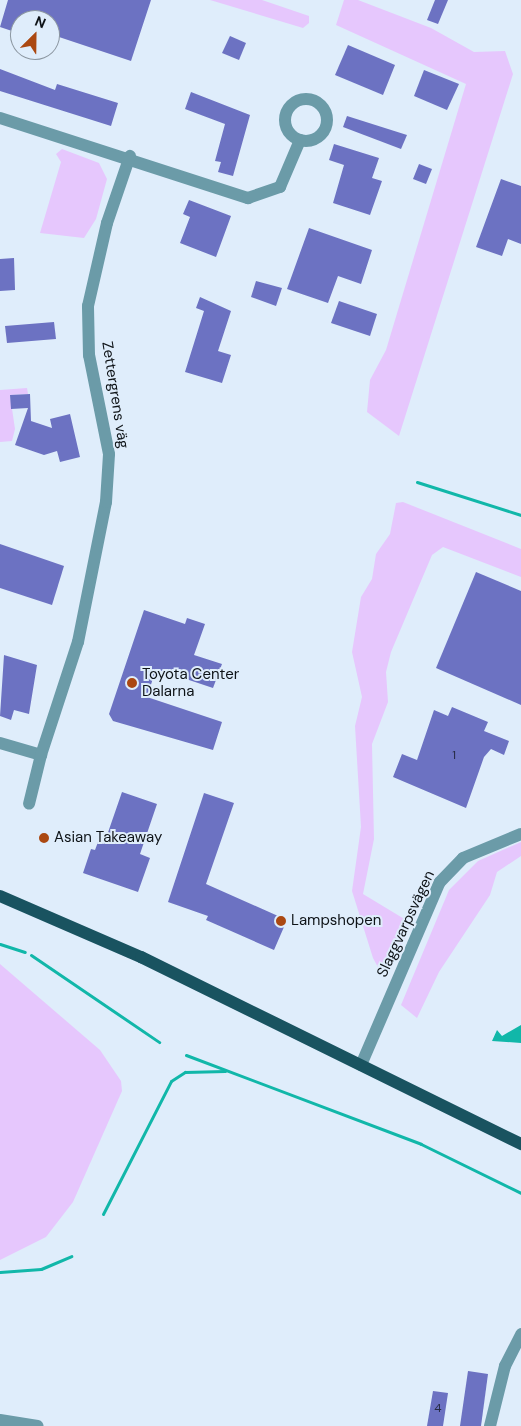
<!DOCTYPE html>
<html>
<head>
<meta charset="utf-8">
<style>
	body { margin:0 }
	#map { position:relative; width:521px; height:1426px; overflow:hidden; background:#dfedfb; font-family:"DM Sans",sans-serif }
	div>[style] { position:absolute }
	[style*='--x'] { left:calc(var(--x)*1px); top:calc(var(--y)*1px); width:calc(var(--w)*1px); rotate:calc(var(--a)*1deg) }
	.green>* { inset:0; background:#e6c7fd }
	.water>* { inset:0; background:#11b7a9 }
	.stream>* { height:3px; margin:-1.5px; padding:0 1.5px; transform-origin:1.5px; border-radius:1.5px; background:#11b7a9 }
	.building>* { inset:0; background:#6c72c2 }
	.minor>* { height:12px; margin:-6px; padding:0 6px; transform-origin:6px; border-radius:6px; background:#6b9ba8 }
	.minor>.ring { margin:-6px; padding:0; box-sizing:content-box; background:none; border:12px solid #6b9ba8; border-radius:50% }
	.major>* { height:12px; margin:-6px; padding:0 6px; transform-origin:6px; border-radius:6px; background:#195360 }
	.dots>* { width:14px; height:14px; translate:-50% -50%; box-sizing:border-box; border:2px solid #dfedfb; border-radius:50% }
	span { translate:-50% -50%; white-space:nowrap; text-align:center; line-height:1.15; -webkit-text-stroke:4px #dfedfb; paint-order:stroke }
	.number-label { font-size:12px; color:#262b42 }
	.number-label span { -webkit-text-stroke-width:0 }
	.street-label { font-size:15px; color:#0e1317 }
	.poi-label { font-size:15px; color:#0e1317 }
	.left { translate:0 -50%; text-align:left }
	.north { position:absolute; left:10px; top:10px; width:50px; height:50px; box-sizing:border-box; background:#dfedfb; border:1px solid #8b96a0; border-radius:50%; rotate:23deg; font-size:14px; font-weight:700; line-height:20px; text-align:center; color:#0e1317 }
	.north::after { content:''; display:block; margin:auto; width:18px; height:22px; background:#ab4811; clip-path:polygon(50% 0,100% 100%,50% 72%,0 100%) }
</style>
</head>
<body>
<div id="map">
	<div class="green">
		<div style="clip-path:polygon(210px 0,262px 0,309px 16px,309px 23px,303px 28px)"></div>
		<div style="clip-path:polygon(344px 0,358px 0,431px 28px,474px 52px,505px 51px,513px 74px,399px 436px,367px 412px,370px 380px,386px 350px,466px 84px,336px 25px)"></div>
		<div style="clip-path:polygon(62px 149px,99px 163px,107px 179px,96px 219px,84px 238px,40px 233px,61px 162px,56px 154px)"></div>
		<div style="clip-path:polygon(27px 388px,28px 394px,10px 395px,15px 429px,12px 441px,0 442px,0 390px)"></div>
		<div style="clip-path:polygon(403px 502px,521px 549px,521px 577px,443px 547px,432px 555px,391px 652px,386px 672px,388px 702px,372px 744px,374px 839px,363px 894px,406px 920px,409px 931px,387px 972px,380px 971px,373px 958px,352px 891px,361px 827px,355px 726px,362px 697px,352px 652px,361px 597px,372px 579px,376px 554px,390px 534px,396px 503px)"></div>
		<div style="clip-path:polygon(521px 842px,521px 856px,497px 872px,490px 895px,439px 972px,417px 1018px,401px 1005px,449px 890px,478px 861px)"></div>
		<div style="clip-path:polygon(0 964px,100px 1050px,121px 1081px,122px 1091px,73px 1202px,46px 1237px,0 1260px)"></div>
	</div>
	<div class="water">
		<div style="clip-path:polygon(521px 1025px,521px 1043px,492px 1041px,497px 1030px,502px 1036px)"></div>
	</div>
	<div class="stream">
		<div style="--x:417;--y:482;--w:109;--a:17.6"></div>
		<div style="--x:0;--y:944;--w:26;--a:18"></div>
		<div style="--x:31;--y:955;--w:155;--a:34.2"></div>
		<div style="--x:186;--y:1055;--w:251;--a:20.7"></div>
		<div style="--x:421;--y:1144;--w:111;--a:26.1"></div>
		<div style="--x:103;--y:1214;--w:149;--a:-62.9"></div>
		<div style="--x:171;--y:1081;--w:17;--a:-33"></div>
		<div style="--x:185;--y:1072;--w:40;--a:-1.4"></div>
		<div style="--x:0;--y:1272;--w:41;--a:-4.2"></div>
		<div style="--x:41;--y:1269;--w:33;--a:-23"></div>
	</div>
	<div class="building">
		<div style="clip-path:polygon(8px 0,151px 0,131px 61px,50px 34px,50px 20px,20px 20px,18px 33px,0 27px)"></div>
		<div style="clip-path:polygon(435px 0,448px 0,438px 24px,427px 20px)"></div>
		<div style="clip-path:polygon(230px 36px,246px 43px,239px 60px,222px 53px)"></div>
		<div style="clip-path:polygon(348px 45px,395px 65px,383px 95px,335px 75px)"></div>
		<div style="clip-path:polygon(0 69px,55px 90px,57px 84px,118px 103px,111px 126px,0 91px)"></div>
		<div style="clip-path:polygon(424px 70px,459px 84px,447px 110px,414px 96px)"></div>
		<div style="clip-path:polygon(191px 92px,250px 115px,233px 176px,218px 172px,221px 162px,215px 161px,225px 124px,185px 109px)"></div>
		<div style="clip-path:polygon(347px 116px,407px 135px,401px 149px,343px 127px)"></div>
		<div style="clip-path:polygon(334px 144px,379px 158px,372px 178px,382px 181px,370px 215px,333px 203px,344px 165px,329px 160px)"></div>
		<div style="clip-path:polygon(419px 164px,432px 169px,426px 184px,413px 179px)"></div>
		<div style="clip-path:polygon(501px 179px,521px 186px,521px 244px,508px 239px,502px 256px,476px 247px)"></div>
		<div style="clip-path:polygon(189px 200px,231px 216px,216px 257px,180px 243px,190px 217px,183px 214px)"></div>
		<div style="clip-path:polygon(309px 228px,372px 250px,361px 284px,338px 276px,328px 303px,287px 289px)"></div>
		<div style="clip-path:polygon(14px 258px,15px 290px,0 291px,0 259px)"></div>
		<div style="clip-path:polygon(256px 281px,282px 288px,276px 306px,251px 297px)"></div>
		<div style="clip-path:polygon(200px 297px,231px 311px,218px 351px,231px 355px,222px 383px,185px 372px,204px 311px,196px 308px)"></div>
		<div style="clip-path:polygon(339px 301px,377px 314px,370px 336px,331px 323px)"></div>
		<div style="clip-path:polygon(54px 322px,56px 339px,7px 343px,5px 326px)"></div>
		<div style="clip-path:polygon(30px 394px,31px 421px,52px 428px,50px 419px,70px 414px,80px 457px,60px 462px,57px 451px,44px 455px,15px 445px,28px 408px,11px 409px,10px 395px)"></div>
		<div style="clip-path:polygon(0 544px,64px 566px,52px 605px,0 588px)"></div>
		<div style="clip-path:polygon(476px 572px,521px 591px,521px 705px,436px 668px)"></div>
		<div style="clip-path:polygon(144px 610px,185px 624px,187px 618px,205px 624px,194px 655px,222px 664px,213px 688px,156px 669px,147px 697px,222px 722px,213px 750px,113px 721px,109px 714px)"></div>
		<div style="clip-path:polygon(4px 655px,37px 665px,29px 714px,14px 710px,11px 720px,0 716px)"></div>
		<div style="clip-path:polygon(452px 707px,488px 722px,484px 731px,509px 741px,504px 755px,491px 749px,484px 757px,466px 808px,393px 777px,402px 754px,417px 760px,434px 710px,448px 716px)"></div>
		<div style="clip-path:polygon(122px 792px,157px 804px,140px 854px,150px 858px,138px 892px,83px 873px,91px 849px,95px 850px,98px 842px,104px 844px)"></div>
		<div style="clip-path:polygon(204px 793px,234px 803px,206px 884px,287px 920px,274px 950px,206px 920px,208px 916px,168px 902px)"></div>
		<div style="clip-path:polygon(468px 1371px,488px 1374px,481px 1426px,460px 1426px)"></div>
		<div style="clip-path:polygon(433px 1391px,448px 1393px,443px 1426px,427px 1426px)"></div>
	</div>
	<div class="minor">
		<div class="ring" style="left:285px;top:99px;width:30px;height:30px"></div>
		<div style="--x:0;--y:118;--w:261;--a:17.9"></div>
		<div style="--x:248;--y:198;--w:34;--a:-19"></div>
		<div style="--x:280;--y:187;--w:51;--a:-66.9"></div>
		<div style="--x:0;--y:743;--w:43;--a:16.3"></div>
		<div style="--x:41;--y:755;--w:50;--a:103.8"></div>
		<div style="--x:41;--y:755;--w:119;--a:-71.9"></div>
		<div style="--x:78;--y:642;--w:143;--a:-78.7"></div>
		<div style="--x:106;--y:502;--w:48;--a:-86.4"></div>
		<div style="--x:109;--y:454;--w:101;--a:-101.4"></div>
		<div style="--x:89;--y:355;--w:49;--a:-91.2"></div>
		<div style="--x:88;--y:306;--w:85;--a:-77.1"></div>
		<div style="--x:107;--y:223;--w:71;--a:-71.1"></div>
		<div style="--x:361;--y:1065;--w:199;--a:-66.7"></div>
		<div style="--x:440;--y:882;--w:33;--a:-46"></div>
		<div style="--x:463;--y:858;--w:63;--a:-22.5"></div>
		<div style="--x:0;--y:1420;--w:38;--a:9"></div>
		<div style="--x:490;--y:1426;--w:62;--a:-76"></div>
		<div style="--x:505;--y:1366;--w:36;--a:-63"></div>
	</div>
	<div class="major">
		<div style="--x:0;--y:896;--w:154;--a:23.4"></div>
		<div style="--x:141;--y:957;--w:424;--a:26.2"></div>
	</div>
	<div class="dots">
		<div style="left:132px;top:683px;background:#ab4811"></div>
		<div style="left:44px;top:838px;background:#ab4811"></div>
		<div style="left:281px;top:921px;background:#ab4811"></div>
	</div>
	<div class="number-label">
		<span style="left:454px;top:756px">1</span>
		<span style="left:438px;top:1409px">4</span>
	</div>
	<div class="street-label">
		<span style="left:115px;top:395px;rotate:81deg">Zettergrens väg</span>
		<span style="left:406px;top:924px;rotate:-65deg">Slaggvarpsvägen</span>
	</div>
	<div class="poi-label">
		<span class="left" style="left:142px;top:683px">Toyota Center<br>Dalarna</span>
		<span class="left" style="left:54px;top:838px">Asian Takeaway</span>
		<span class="left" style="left:291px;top:921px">Lampshopen</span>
	</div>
	<div class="north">N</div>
</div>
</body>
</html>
